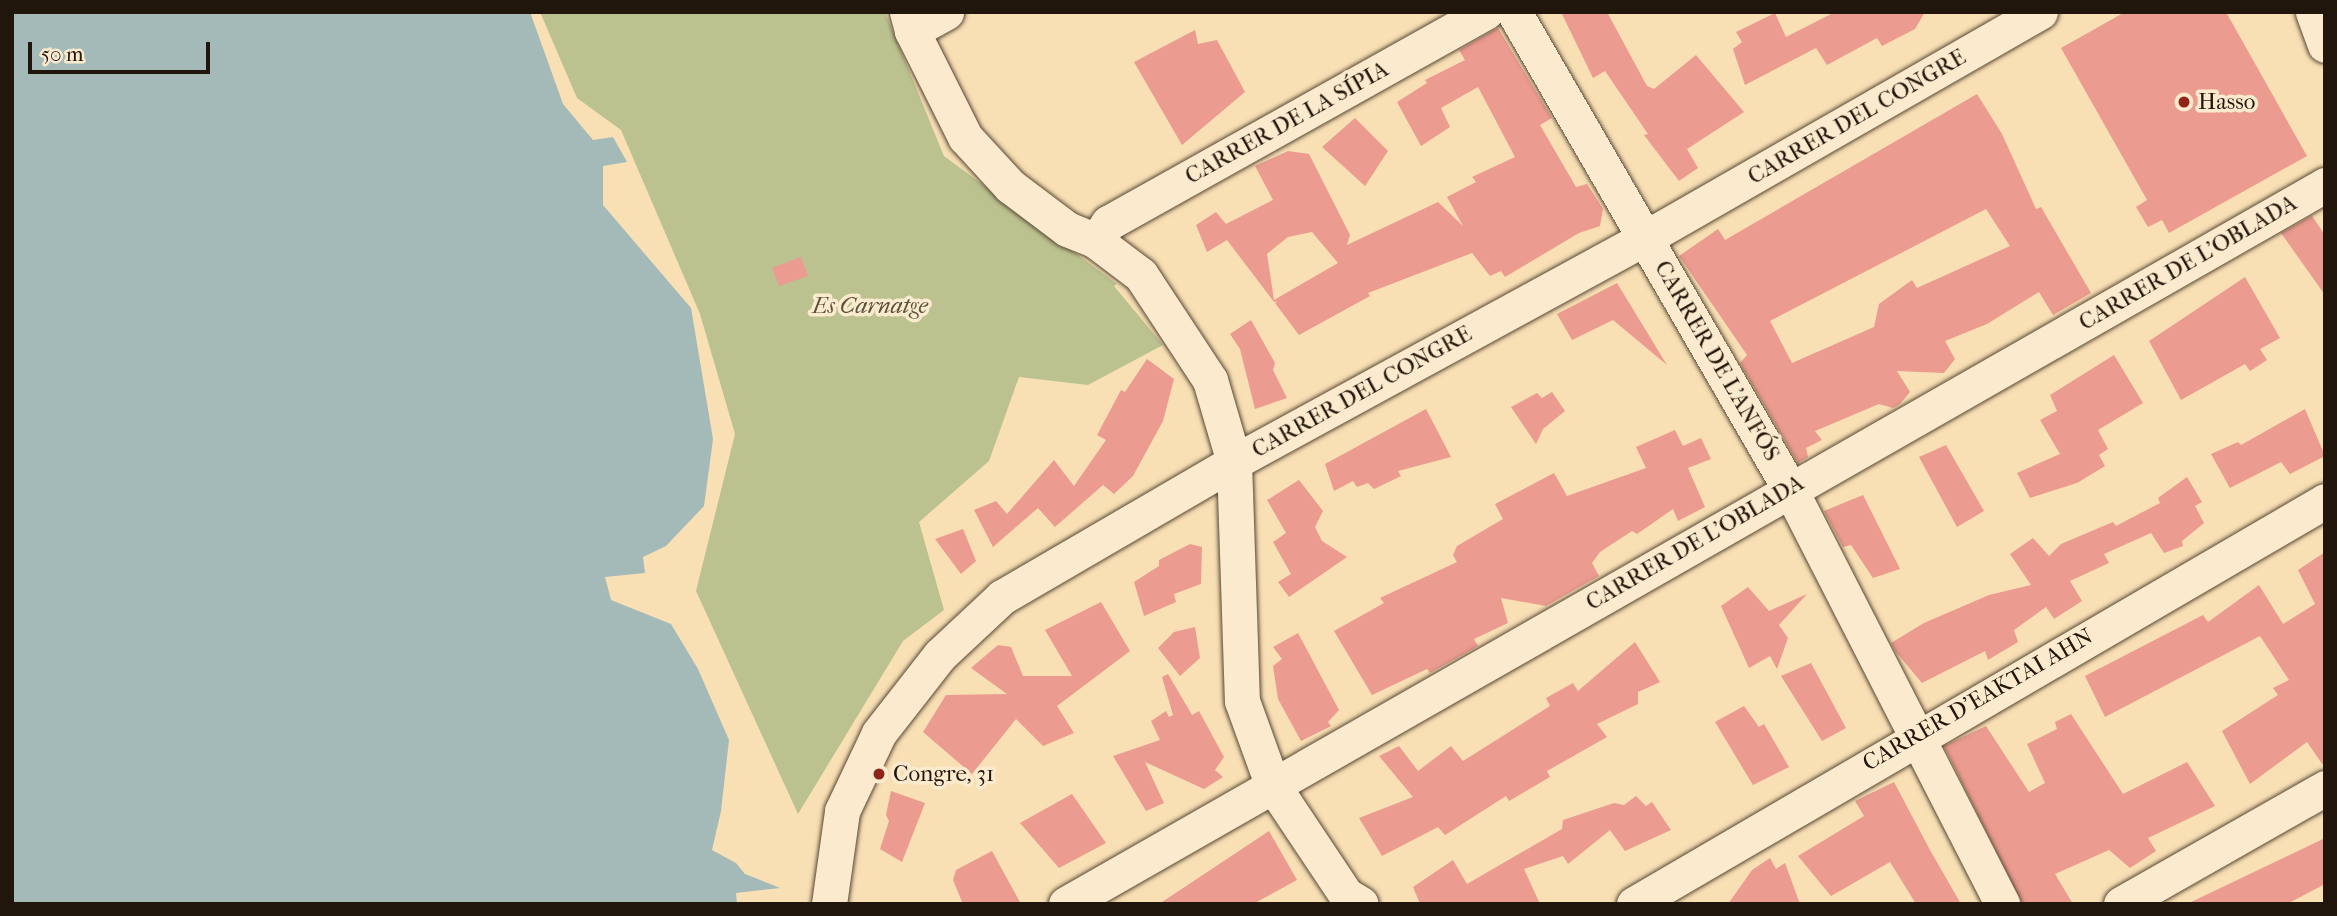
<!DOCTYPE html>
<html>
<head>
<meta charset="utf-8">
<style>
	body { margin:0 }
	#map { position:relative; width:2337px; height:916px; overflow:hidden; background:#f9dfb4; font-family:"IM FELL French Canon",serif }
	div>[style] { position:absolute }
	[style*='--x'] { left:calc(var(--x)*1px); top:calc(var(--y)*1px); width:calc(var(--w)*1px); rotate:calc(var(--a)*1deg) }
	.green>* { inset:0; background:#bbc28f }
	.water>* { inset:0; background:#a3bab8 }
	.building>* { inset:0; background:#eb9b8f }
	.roads { filter:drop-shadow(0 0 2px #574835) drop-shadow(0 0 2px #574835) }
	.minor>* { height:35px; margin:-17.5px; padding:0 17.5px; transform-origin:17.5px; border-radius:17.5px; background:#fbeace }
	.dots>* { width:19px; height:19px; translate:-50% -50%; box-sizing:border-box; border:4px solid #fbeace; border-radius:50% }
	span { translate:-50% -50%; white-space:nowrap; text-align:center; line-height:1.15; -webkit-text-stroke:7px #fbeace; paint-order:stroke }
	.poi-label { font-size:23px; color:#21160b }
	.left { translate:0 -50%; text-align:left }
	.street-label { font-size:23px; color:#21160b }
	.park-label { font-size:23px; color:#575239; font-style:italic }
	.frame { position:absolute; inset:0; border:14px solid #21160b; pointer-events:none }
	.scale { position:absolute; left:28px; top:42px; width:182px; height:32px; box-sizing:border-box; border:4px solid #21160b; border-top:0; padding-left:9px; font-size:21px; line-height:24px; white-space:nowrap; color:#21160b; -webkit-text-stroke:5px #fbeace; paint-order:stroke }
</style>
</head>
<body>
<div id="map">
	<div class="green">
		<div style="clip-path:polygon(540px 12px,885px 12px,944px 156px,1117px 284px,1114px 286px,1163px 345px,1088px 385px,1019px 377px,989px 461px,919px 522px,944px 610px,903px 641px,798px 814px,696px 591px,735px 434px,700px 314px,621px 130px,577px 98px)"></div>
	</div>
	<div class="water">
		<div style="clip-path:polygon(12px 12px,530px 12px,563px 104px,593px 140px,613px 137px,627px 162px,603px 166px,603px 205px,691px 308px,713px 439px,704px 506px,666px 546px,643px 557px,645px 573px,605px 577px,611px 600px,671px 624px,698px 669px,729px 740px,721px 811px,712px 850px,736px 863px,745px 874px,780px 888px,736px 893px,737px 904px,12px 904px)"></div>
	</div>
	<div class="building">
		<div style="clip-path:polygon(1561px 12px,1607px 12px,1647px 86px,1654px 89px,1696px 55px,1744px 112px,1687px 149px,1698px 168px,1679px 181px,1644px 135px,1648px 134px,1605px 71px,1593px 78px)"></div>
		<div style="clip-path:polygon(1835px 12px,1925px 12px,1915px 29px,1882px 46px,1877px 38px,1827px 65px,1816px 48px,1745px 85px,1733px 49px,1742px 42px,1736px 32px,1775px 13px,1786px 37px)"></div>
		<div style="clip-path:polygon(2125px 12px,2226px 12px,2307px 156px,2169px 233px,2162px 220px,2148px 227px,2136px 207px,2147px 200px,2061px 48px)"></div>
		<div style="clip-path:polygon(evenodd,1498px 28px,1552px 118px,1540px 125px,1576px 187px,1587px 184px,1603px 209px,1600px 226px,1579px 233px,1505px 277px,1501px 271px,1490px 276px,1472px 253px,1368px 293px,1370px 296px,1299px 335px,1275px 303px,1278px 301px,1274px 302px,1227px 240px,1207px 252px,1196px 225px,1216px 212px,1226px 224px,1273px 200px,1255px 166px,1288px 151px,1309px 154px,1350px 235px,1347px 245px,1438px 202px,1463px 226px,1447px 197px,1476px 182px,1472px 177px,1515px 157px,1478px 87px,1441px 108px,1450px 127px,1421px 146px,1397px 102px,1427px 83px,1425px 80px,1465px 60px,1459px 50px,1498px 28px,1312px 232px,1338px 263px,1274px 300px,1267px 254px,1288px 237px,1312px 232px)"></div>
		<div style="clip-path:polygon(1195px 30px,1198px 44px,1217px 40px,1245px 92px,1182px 145px,1134px 62px)"></div>
		<div style="clip-path:polygon(evenodd,1977px 94px,2002px 134px,2036px 209px,2041px 207px,2091px 293px,2053px 315px,2039px 292px,1987px 324px,1945px 341px,1955px 359px,1944px 373px,1897px 371px,1910px 392px,1900px 404px,1893px 408px,1879px 404px,1815px 431px,1822px 440px,1806px 448px,1808px 457px,1798px 463px,1740px 363px,1747px 355px,1679px 256px,1718px 229px,1725px 240px,1977px 94px,1986px 209px,2010px 246px,1917px 288px,1912px 280px,1879px 304px,1874px 327px,1792px 363px,1770px 321px,1986px 209px)"></div>
		<div style="clip-path:polygon(1355px 118px,1388px 151px,1365px 186px,1322px 147px)"></div>
		<div style="clip-path:polygon(2312px 216px,2325px 235px,2325px 295px,2281px 233px)"></div>
		<div style="clip-path:polygon(801px 257px,808px 276px,779px 286px,772px 268px)"></div>
		<div style="clip-path:polygon(2245px 277px,2280px 338px,2260px 349px,2267px 360px,2250px 371px,2245px 364px,2181px 400px,2149px 341px)"></div>
		<div style="clip-path:polygon(1617px 283px,1667px 365px,1613px 320px,1572px 340px,1557px 314px)"></div>
		<div style="clip-path:polygon(1251px 320px,1275px 363px,1273px 370px,1287px 398px,1255px 409px,1240px 349px,1230px 334px)"></div>
		<div style="clip-path:polygon(2114px 355px,2143px 403px,2098px 430px,2108px 449px,2099px 455px,2105px 466px,2077px 483px,2030px 498px,2017px 473px,2060px 454px,2040px 420px,2057px 411px,2050px 395px)"></div>
		<div style="clip-path:polygon(1147px 359px,1174px 379px,1163px 421px,1133px 476px,1114px 494px,1103px 485px,1055px 527px,1038px 508px,993px 547px,974px 510px,996px 501px,1007px 514px,1054px 460px,1074px 486px,1106px 440px,1097px 435px,1121px 390px,1125px 392px)"></div>
		<div style="clip-path:polygon(1552px 392px,1565px 411px,1543px 429px,1536px 444px,1511px 407px,1537px 393px,1542px 398px)"></div>
		<div style="clip-path:polygon(1426px 409px,1451px 457px,1398px 471px,1401px 476px,1374px 489px,1368px 483px,1357px 487px,1353px 481px,1334px 491px,1325px 464px)"></div>
		<div style="clip-path:polygon(2305px 409px,2325px 456px,2290px 474px,2281px 462px,2230px 488px,2211px 454px,2238px 442px,2241px 445px)"></div>
		<div style="clip-path:polygon(1675px 430px,1683px 446px,1701px 438px,1711px 459px,1688px 468px,1705px 507px,1678px 521px,1673px 509px,1637px 534px,1632px 531px,1600px 552px,1592px 563px,1599px 576px,1546px 606px,1501px 598px,1508px 623px,1474px 639px,1478px 646px,1430px 673px,1427px 669px,1372px 695px,1334px 631px,1384px 603px,1380px 598px,1457px 562px,1453px 555px,1457px 546px,1503px 519px,1495px 504px,1554px 473px,1567px 496px,1646px 468px,1636px 447px)"></div>
		<div style="clip-path:polygon(1946px 445px,1984px 511px,1957px 527px,1919px 457px)"></div>
		<div style="clip-path:polygon(2187px 477px,2202px 502px,2195px 506px,2204px 523px,2182px 541px,2183px 546px,2164px 553px,2151px 533px,2104px 554px,2109px 563px,2070px 581px,2082px 601px,2054px 619px,2046px 607px,2014px 630px,2018px 642px,1988px 660px,1985px 651px,1922px 683px,1896px 652px,1891px 643px,1924px 623px,1989px 595px,2031px 585px,2010px 554px,2033px 538px,2049px 556px,2061px 544px,2113px 522px,2116px 526px,2160px 503px,2158px 498px)"></div>
		<div style="clip-path:polygon(1299px 480px,1323px 511px,1315px 527px,1322px 541px,1347px 557px,1289px 597px,1278px 582px,1291px 574px,1273px 542px,1286px 533px,1267px 500px)"></div>
		<div style="clip-path:polygon(1863px 495px,1900px 569px,1873px 578px,1851px 545px,1843px 547px,1824px 511px)"></div>
		<div style="clip-path:polygon(963px 529px,976px 561px,961px 574px,935px 539px)"></div>
		<div style="clip-path:polygon(1190px 544px,1202px 547px,1201px 584px,1174px 594px,1176px 602px,1144px 616px,1134px 582px,1159px 566px,1159px 560px)"></div>
		<div style="clip-path:polygon(2325px 552px,2325px 768px,2307px 742px,2250px 784px,2222px 731px,2278px 695px,2273px 688px,2289px 680px,2260px 636px,2105px 717px,2085px 676px,2203px 615px,2208px 622px,2259px 585px,2283px 624px,2315px 604px,2298px 570px)"></div>
		<div style="clip-path:polygon(1748px 587px,1769px 611px,1807px 594px,1779px 625px,1788px 638px,1777px 669px,1770px 656px,1749px 668px,1721px 606px)"></div>
		<div style="clip-path:polygon(1101px 602px,1130px 651px,1057px 706px,1074px 733px,1043px 746px,1016px 719px,972px 774px,923px 732px,946px 695px,1007px 694px,971px 668px,998px 645px,1011px 647px,1023px 676px,1072px 676px,1045px 630px)"></div>
		<div style="clip-path:polygon(1195px 627px,1200px 658px,1180px 676px,1158px 648px,1174px 632px)"></div>
		<div style="clip-path:polygon(1298px 633px,1339px 710px,1328px 722px,1331px 726px,1301px 741px,1278px 699px,1273px 666px,1282px 659px,1273px 647px)"></div>
		<div style="clip-path:polygon(1635px 642px,1660px 682px,1638px 692px,1638px 704px,1597px 724px,1607px 737px,1547px 771px,1550px 777px,1509px 801px,1506px 796px,1445px 835px,1438px 827px,1382px 856px,1359px 818px,1413px 797px,1379px 756px,1399px 746px,1418px 771px,1451px 746px,1463px 761px,1550px 706px,1546px 698px,1573px 683px,1578px 691px)"></div>
		<div style="clip-path:polygon(1811px 663px,1846px 728px,1822px 741px,1781px 676px)"></div>
		<div style="clip-path:polygon(1168px 674px,1192px 715px,1199px 711px,1224px 757px,1215px 770px,1223px 777px,1204px 789px,1145px 762px,1164px 803px,1146px 811px,1113px 756px,1160px 740px,1151px 721px,1166px 711px,1169px 717px,1173px 715px,1162px 677px)"></div>
		<div style="clip-path:polygon(1744px 706px,1759px 727px,1764px 724px,1789px 767px,1753px 785px,1715px 722px)"></div>
		<div style="clip-path:polygon(2071px 714px,2123px 794px,2187px 762px,2215px 806px,2148px 838px,2156px 851px,2130px 868px,2109px 850px,2055px 874px,2073px 904px,2022px 904px,1944px 746px,1986px 726px,2029px 792px,2045px 783px,2027px 744px,2057px 729px,2055px 722px)"></div>
		<div style="clip-path:polygon(1894px 782px,1930px 850px,1961px 904px,1916px 904px,1890px 862px,1831px 896px,1798px 856px,1864px 816px,1855px 801px)"></div>
		<div style="clip-path:polygon(891px 791px,925px 803px,902px 862px,880px 849px,889px 821px,886px 815px)"></div>
		<div style="clip-path:polygon(1072px 794px,1106px 843px,1059px 868px,1020px 823px)"></div>
		<div style="clip-path:polygon(1636px 796px,1646px 806px,1652px 802px,1671px 830px,1625px 851px,1610px 830px,1568px 864px,1563px 856px,1524px 869px,1540px 904px,1420px 904px,1413px 887px,1453px 860px,1467px 884px,1562px 829px,1563px 820px,1614px 803px,1624px 805px)"></div>
		<div style="clip-path:polygon(1269px 831px,1297px 880px,1253px 904px,1159px 904px)"></div>
		<div style="clip-path:polygon(2325px 838px,2325px 884px,2287px 904px,2187px 904px)"></div>
		<div style="clip-path:polygon(992px 851px,1021px 904px,963px 904px,953px 880px,956px 870px)"></div>
		<div style="clip-path:polygon(1770px 858px,1776px 869px,1785px 863px,1800px 904px,1728px 904px,1752px 870px)"></div>
	</div>
	<div class="roads">
		<div class="minor">
			<div style="--x:907;--y:12;--w:20;--a:75"></div>
			<div style="--x:912;--y:31;--w:119;--a:63.4"></div>
			<div style="--x:965;--y:137;--w:67;--a:47.4"></div>
			<div style="--x:1010;--y:186;--w:71;--a:37"></div>
			<div style="--x:1067;--y:229;--w:31;--a:22"></div>
			<div style="--x:1096;--y:241;--w:56;--a:37.1"></div>
			<div style="--x:1141;--y:275;--w:126;--a:56.7"></div>
			<div style="--x:1210;--y:380;--w:85;--a:73.7"></div>
			<div style="--x:1234;--y:462;--w:239;--a:88.1"></div>
			<div style="--x:1242;--y:701;--w:88;--a:70.1"></div>
			<div style="--x:1272;--y:784;--w:133;--a:56.3"></div>
			<div style="--x:1346;--y:895;--w:17;--a:31"></div>
			<div style="--x:1514;--y:12;--w:551;--a:59.95"></div>
			<div style="--x:1790;--y:489;--w:466;--a:62.9"></div>
			<div style="--x:2313;--y:12;--w:35;--a:70"></div>
			<div style="--x:912;--y:31;--w:39;--a:-29"></div>
			<div style="--x:1096;--y:241;--w:22;--a:-56"></div>
			<div style="--x:1108;--y:223;--w:433;--a:-29.2"></div>
			<div style="--x:829;--y:904;--w:94;--a:-82"></div>
			<div style="--x:842;--y:811;--w:86;--a:-64.6"></div>
			<div style="--x:879;--y:733;--w:99;--a:-52"></div>
			<div style="--x:940;--y:655;--w:85;--a:-43.1"></div>
			<div style="--x:1002;--y:597;--w:268;--a:-30.2"></div>
			<div style="--x:1234;--y:462;--w:470;--a:-28.6"></div>
			<div style="--x:1647;--y:237;--w:453;--a:-29.8"></div>
			<div style="--x:1066;--y:904;--w:1450;--a:-29.73"></div>
			<div style="--x:1634;--y:904;--w:800;--a:-30.25"></div>
			<div style="--x:2121;--y:904;--w:235;--a:-29.6"></div>
		</div>
	</div>
	<div class="dots">
		<div style="left:2184px;top:102px;background:#8f2418"></div>
		<div style="left:879px;top:774px;background:#8f2418"></div>
	</div>
	<div class="poi-label">
		<span class="left" style="left:2198px;top:102px">Hasso</span>
		<span class="left" style="left:893px;top:774px">Congre, 31</span>
	</div>
	<div class="street-label">
		<span style="left:1857px;top:117px;rotate:-30deg">CARRER DEL CONGRE</span>
		<span style="left:1287px;top:123px;rotate:-29deg">CARRER DE LA SÍPIA</span>
		<span style="left:2188px;top:263px;rotate:-30deg">CARRER DE L'OBLADA</span>
		<span style="left:1717px;top:361px;rotate:60deg">CARRER DE L'ANFÓS</span>
		<span style="left:1362px;top:392px;rotate:-29deg">CARRER DEL CONGRE</span>
		<span style="left:1695px;top:543px;rotate:-30deg">CARRER DE L'OBLADA</span>
		<span style="left:1978px;top:700px;rotate:-30deg">CARRER D'EAKTAI AHN</span>
	</div>
	<div class="park-label">
		<span style="left:870px;top:306px">Es Carnatge</span>
	</div>
	<div class="frame"></div>
	<div class="scale">50 m</div>
</div>
</body>
</html>
